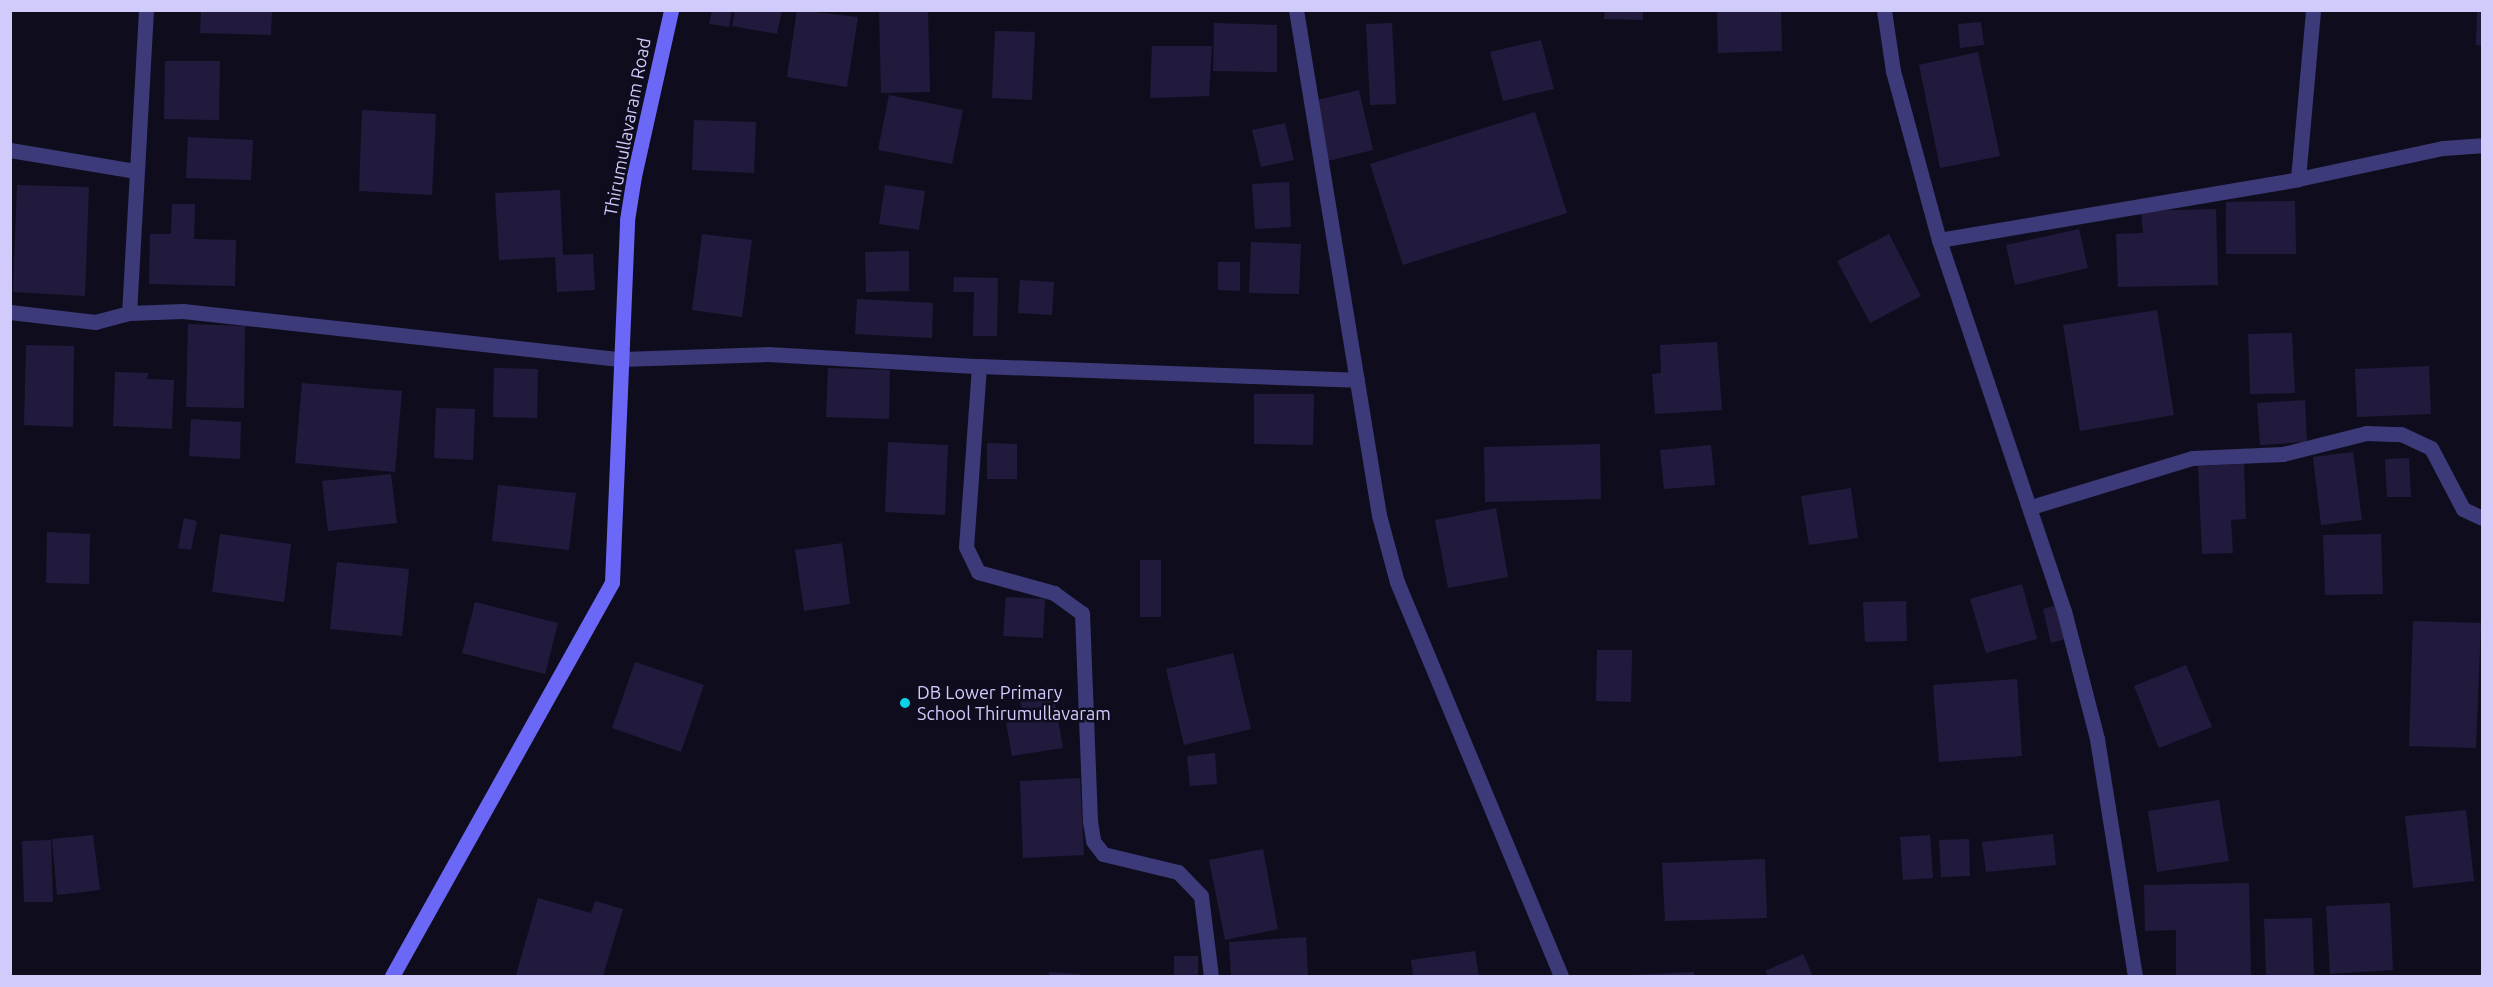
<!DOCTYPE html>
<html>
<head>
<meta charset="utf-8">
<style>
	body { margin:0 }
	#map { position:relative; width:2493px; height:987px; overflow:hidden; background:#0f0d1d; font-family:Ubuntu,sans-serif }
	div>[style] { position:absolute }
	[style*='--x'] { left:calc(var(--x)*1px); top:calc(var(--y)*1px); width:calc(var(--w)*1px); rotate:calc(var(--a)*1deg) }
	.building>* { inset:0; background:#211a3d }
	.street>* { height:15px; margin:-7.5px; padding:0 7.5px; transform-origin:7.5px; border-radius:7.5px; background:#3c3a79 }
	.secondary>* { height:15px; margin:-7.5px; padding:0 7.5px; transform-origin:7.5px; border-radius:7.5px; background:#6b67f7 }
	.dots>* { width:16px; height:16px; translate:-50% -50%; box-sizing:border-box; border:3px solid #0f0d1d; border-radius:50% }
	span { translate:-50% -50%; white-space:nowrap; text-align:center; line-height:1.15; -webkit-text-stroke:5px #0f0d1d; paint-order:stroke }
	.street-label { font-size:18px; color:#d1cbfc }
	.poi-label { font-size:18px; color:#d1cbfc }
	.left { translate:0 -50%; text-align:left }
	.frame { position:absolute; inset:0; border:12px solid #d1cbfc; pointer-events:none }
</style>
</head>
<body>
<div id="map">
	<div class="building">
		<div style="clip-path:polygon(201px 10px,272px 10px,271px 35px,200px 33px)"></div>
		<div style="clip-path:polygon(712px 10px,732px 10px,729px 27px,709px 24px)"></div>
		<div style="clip-path:polygon(735px 10px,782px 10px,777px 34px,732px 26px)"></div>
		<div style="clip-path:polygon(797px 10px,858px 17px,847px 87px,787px 77px)"></div>
		<div style="clip-path:polygon(879px 10px,928px 10px,930px 92px,881px 93px)"></div>
		<div style="clip-path:polygon(1605px 10px,1643px 10px,1643px 20px,1604px 19px)"></div>
		<div style="clip-path:polygon(1717px 10px,1781px 10px,1782px 51px,1718px 53px)"></div>
		<div style="clip-path:polygon(2477px 10px,2482px 10px,2482px 46px,2476px 45px)"></div>
		<div style="clip-path:polygon(1981px 22px,1984px 45px,1960px 48px,1958px 24px)"></div>
		<div style="clip-path:polygon(1214px 23px,1277px 25px,1277px 72px,1213px 71px)"></div>
		<div style="clip-path:polygon(1392px 23px,1396px 104px,1370px 105px,1366px 24px)"></div>
		<div style="clip-path:polygon(995px 31px,1035px 32px,1032px 100px,992px 98px)"></div>
		<div style="clip-path:polygon(1541px 40px,1554px 89px,1503px 101px,1490px 52px)"></div>
		<div style="clip-path:polygon(1152px 46px,1212px 46px,1209px 96px,1150px 98px)"></div>
		<div style="clip-path:polygon(1978px 52px,2000px 156px,1940px 168px,1919px 65px)"></div>
		<div style="clip-path:polygon(165px 61px,220px 61px,219px 120px,164px 119px)"></div>
		<div style="clip-path:polygon(1359px 90px,1373px 150px,1328px 161px,1313px 101px)"></div>
		<div style="clip-path:polygon(889px 95px,963px 110px,952px 164px,878px 150px)"></div>
		<div style="clip-path:polygon(362px 110px,436px 114px,432px 195px,359px 191px)"></div>
		<div style="clip-path:polygon(1535px 112px,1567px 213px,1403px 265px,1370px 164px)"></div>
		<div style="clip-path:polygon(694px 120px,756px 122px,754px 173px,692px 170px)"></div>
		<div style="clip-path:polygon(1285px 123px,1294px 160px,1261px 167px,1252px 130px)"></div>
		<div style="clip-path:polygon(188px 137px,253px 140px,251px 180px,186px 178px)"></div>
		<div style="clip-path:polygon(1289px 182px,1291px 227px,1255px 229px,1252px 184px)"></div>
		<div style="clip-path:polygon(17px 185px,89px 187px,85px 296px,13px 292px)"></div>
		<div style="clip-path:polygon(885px 185px,925px 191px,919px 230px,879px 224px)"></div>
		<div style="clip-path:polygon(560px 190px,563px 255px,593px 254px,595px 290px,557px 292px,555px 257px,499px 260px,495px 193px)"></div>
		<div style="clip-path:polygon(2295px 201px,2296px 254px,2226px 254px,2226px 202px)"></div>
		<div style="clip-path:polygon(172px 204px,195px 204px,194px 239px,236px 240px,235px 286px,149px 284px,150px 234px,171px 234px)"></div>
		<div style="clip-path:polygon(2216px 209px,2218px 285px,2118px 287px,2116px 234px,2143px 233px,2141px 211px)"></div>
		<div style="clip-path:polygon(2079px 229px,2088px 268px,2015px 285px,2006px 245px)"></div>
		<div style="clip-path:polygon(702px 234px,752px 240px,742px 317px,692px 310px)"></div>
		<div style="clip-path:polygon(1889px 234px,1921px 296px,1870px 323px,1837px 261px)"></div>
		<div style="clip-path:polygon(1251px 242px,1301px 244px,1299px 294px,1249px 293px)"></div>
		<div style="clip-path:polygon(909px 251px,909px 291px,866px 292px,865px 252px)"></div>
		<div style="clip-path:polygon(1218px 262px,1240px 262px,1240px 291px,1218px 290px)"></div>
		<div style="clip-path:polygon(954px 277px,998px 278px,997px 336px,973px 336px,974px 292px,953px 292px)"></div>
		<div style="clip-path:polygon(1020px 280px,1054px 282px,1052px 315px,1018px 313px)"></div>
		<div style="clip-path:polygon(857px 299px,933px 303px,932px 338px,855px 334px)"></div>
		<div style="clip-path:polygon(2157px 310px,2174px 415px,2080px 431px,2063px 325px)"></div>
		<div style="clip-path:polygon(188px 324px,245px 326px,244px 408px,186px 407px)"></div>
		<div style="clip-path:polygon(2292px 333px,2295px 393px,2250px 394px,2248px 334px)"></div>
		<div style="clip-path:polygon(1717px 342px,1722px 410px,1655px 414px,1652px 374px,1661px 373px,1660px 345px)"></div>
		<div style="clip-path:polygon(26px 345px,74px 346px,73px 427px,24px 425px)"></div>
		<div style="clip-path:polygon(2429px 366px,2431px 414px,2357px 417px,2355px 369px)"></div>
		<div style="clip-path:polygon(494px 368px,538px 369px,537px 418px,493px 417px)"></div>
		<div style="clip-path:polygon(828px 368px,890px 370px,889px 419px,826px 417px)"></div>
		<div style="clip-path:polygon(115px 372px,148px 373px,147px 379px,174px 380px,172px 429px,113px 426px)"></div>
		<div style="clip-path:polygon(302px 383px,402px 391px,395px 472px,295px 463px)"></div>
		<div style="clip-path:polygon(1254px 394px,1314px 394px,1313px 445px,1254px 444px)"></div>
		<div style="clip-path:polygon(2305px 400px,2307px 442px,2260px 445px,2257px 403px)"></div>
		<div style="clip-path:polygon(436px 408px,475px 409px,473px 460px,434px 458px)"></div>
		<div style="clip-path:polygon(191px 419px,241px 422px,240px 459px,189px 456px)"></div>
		<div style="clip-path:polygon(888px 442px,948px 445px,945px 515px,885px 512px)"></div>
		<div style="clip-path:polygon(987px 443px,1017px 444px,1017px 479px,987px 479px)"></div>
		<div style="clip-path:polygon(1600px 444px,1601px 499px,1485px 502px,1484px 447px)"></div>
		<div style="clip-path:polygon(1711px 445px,1715px 485px,1664px 489px,1660px 450px)"></div>
		<div style="clip-path:polygon(2353px 452px,2362px 520px,2321px 525px,2313px 457px)"></div>
		<div style="clip-path:polygon(2409px 458px,2411px 497px,2387px 497px,2385px 459px)"></div>
		<div style="clip-path:polygon(2244px 464px,2246px 519px,2231px 520px,2233px 553px,2202px 554px,2198px 466px)"></div>
		<div style="clip-path:polygon(391px 474px,397px 523px,328px 531px,322px 481px)"></div>
		<div style="clip-path:polygon(498px 485px,576px 493px,569px 550px,492px 541px)"></div>
		<div style="clip-path:polygon(1851px 488px,1858px 538px,1809px 545px,1801px 496px)"></div>
		<div style="clip-path:polygon(1496px 508px,1508px 577px,1448px 588px,1435px 520px)"></div>
		<div style="clip-path:polygon(184px 518px,197px 521px,191px 550px,178px 548px)"></div>
		<div style="clip-path:polygon(47px 532px,90px 534px,89px 584px,46px 583px)"></div>
		<div style="clip-path:polygon(220px 534px,291px 544px,284px 602px,212px 592px)"></div>
		<div style="clip-path:polygon(2381px 534px,2383px 594px,2325px 595px,2323px 535px)"></div>
		<div style="clip-path:polygon(842px 543px,850px 604px,804px 611px,795px 550px)"></div>
		<div style="clip-path:polygon(1140px 560px,1161px 560px,1161px 617px,1140px 617px)"></div>
		<div style="clip-path:polygon(337px 562px,409px 569px,402px 636px,330px 629px)"></div>
		<div style="clip-path:polygon(2022px 584px,2037px 639px,1986px 653px,1970px 599px)"></div>
		<div style="clip-path:polygon(1006px 597px,1045px 599px,1043px 638px,1003px 636px)"></div>
		<div style="clip-path:polygon(1906px 601px,1907px 641px,1865px 642px,1863px 602px)"></div>
		<div style="clip-path:polygon(475px 602px,558px 623px,545px 674px,462px 653px)"></div>
		<div style="clip-path:polygon(2057px 605px,2065px 639px,2051px 643px,2043px 609px)"></div>
		<div style="clip-path:polygon(2413px 621px,2481px 623px,2476px 748px,2409px 746px)"></div>
		<div style="clip-path:polygon(1597px 650px,1632px 650px,1631px 702px,1596px 701px)"></div>
		<div style="clip-path:polygon(1233px 653px,1251px 729px,1184px 745px,1166px 669px)"></div>
		<div style="clip-path:polygon(635px 662px,704px 685px,681px 752px,612px 728px)"></div>
		<div style="clip-path:polygon(2186px 665px,2212px 727px,2159px 748px,2134px 686px)"></div>
		<div style="clip-path:polygon(2017px 679px,2022px 756px,1939px 762px,1933px 685px)"></div>
		<div style="clip-path:polygon(1052px 686px,1063px 748px,1012px 756px,1006px 723px,1024px 720px,1019px 692px)"></div>
		<div style="clip-path:polygon(1215px 753px,1217px 784px,1190px 786px,1187px 756px)"></div>
		<div style="clip-path:polygon(1080px 778px,1084px 855px,1023px 858px,1020px 781px)"></div>
		<div style="clip-path:polygon(2219px 800px,2229px 861px,2157px 872px,2148px 811px)"></div>
		<div style="clip-path:polygon(2466px 810px,2474px 881px,2413px 888px,2405px 816px)"></div>
		<div style="clip-path:polygon(2053px 834px,2056px 865px,1986px 872px,1982px 842px)"></div>
		<div style="clip-path:polygon(93px 835px,100px 890px,57px 895px,52px 839px)"></div>
		<div style="clip-path:polygon(1930px 835px,1933px 878px,1903px 880px,1900px 837px)"></div>
		<div style="clip-path:polygon(1969px 839px,1970px 876px,1941px 877px,1939px 840px)"></div>
		<div style="clip-path:polygon(51px 840px,53px 902px,24px 902px,22px 841px)"></div>
		<div style="clip-path:polygon(1263px 849px,1278px 929px,1225px 940px,1209px 860px)"></div>
		<div style="clip-path:polygon(1765px 859px,1767px 918px,1665px 921px,1662px 863px)"></div>
		<div style="clip-path:polygon(2249px 883px,2251px 976px,2176px 976px,2176px 930px,2145px 931px,2144px 885px)"></div>
		<div style="clip-path:polygon(538px 898px,591px 913px,595px 901px,623px 909px,603px 976px,516px 975px)"></div>
		<div style="clip-path:polygon(2390px 903px,2393px 970px,2330px 974px,2326px 906px)"></div>
		<div style="clip-path:polygon(2312px 918px,2314px 976px,2266px 976px,2264px 919px)"></div>
		<div style="clip-path:polygon(1306px 937px,1308px 976px,1231px 976px,1229px 942px)"></div>
		<div style="clip-path:polygon(1475px 951px,1479px 976px,1413px 976px,1411px 960px)"></div>
		<div style="clip-path:polygon(1803px 954px,1813px 976px,1768px 976px,1765px 971px)"></div>
		<div style="clip-path:polygon(1174px 956px,1198px 956px,1198px 976px,1174px 976px)"></div>
		<div style="clip-path:polygon(1049px 972px,1080px 974px,1080px 976px,1049px 976px)"></div>
		<div style="clip-path:polygon(1694px 972px,1694px 976px,1629px 976px,1629px 975px)"></div>
	</div>
	<div class="street">
		<div style="--x:146;--y:10;--w:303;--a:93.2"></div>
		<div style="--x:129;--y:313;--w:54;--a:-2.1"></div>
		<div style="--x:183;--y:311;--w:441;--a:6.3"></div>
		<div style="--x:621;--y:359;--w:147;--a:-1.9"></div>
		<div style="--x:768;--y:354;--w:211;--a:3.3"></div>
		<div style="--x:979;--y:366;--w:378;--a:2.1"></div>
		<div style="--x:1296;--y:10;--w:512;--a:80.67"></div>
		<div style="--x:1379;--y:515;--w:69;--a:75"></div>
		<div style="--x:1397;--y:582;--w:427;--a:67.4"></div>
		<div style="--x:1884;--y:10;--w:62;--a:81.6"></div>
		<div style="--x:1893;--y:71;--w:175;--a:74.8"></div>
		<div style="--x:1939;--y:240;--w:391;--a:71.4"></div>
		<div style="--x:2064;--y:611;--w:132;--a:75.5"></div>
		<div style="--x:2097;--y:739;--w:240;--a:80.9"></div>
		<div style="--x:10;--y:150;--w:128;--a:9.5"></div>
		<div style="--x:2298;--y:179;--w:170;--a:-84.9"></div>
		<div style="--x:1939;--y:240;--w:364;--a:-9.6"></div>
		<div style="--x:2298;--y:179;--w:148;--a:-12.1"></div>
		<div style="--x:2443;--y:148;--w:39;--a:-4"></div>
		<div style="--x:10;--y:312;--w:86;--a:6.7"></div>
		<div style="--x:95;--y:322;--w:35;--a:-15"></div>
		<div style="--x:979;--y:366;--w:181;--a:94.1"></div>
		<div style="--x:966;--y:547;--w:28;--a:64"></div>
		<div style="--x:978;--y:572;--w:79;--a:15.4"></div>
		<div style="--x:1054;--y:593;--w:34;--a:36"></div>
		<div style="--x:1082;--y:613;--w:208;--a:87.8"></div>
		<div style="--x:1090;--y:821;--w:20;--a:81"></div>
		<div style="--x:1093;--y:841;--w:16;--a:52"></div>
		<div style="--x:1103;--y:854;--w:77;--a:13.5"></div>
		<div style="--x:1178;--y:872;--w:33;--a:46"></div>
		<div style="--x:1201;--y:896;--w:81;--a:82.9"></div>
		<div style="--x:2031;--y:507;--w:168;--a:-16.9"></div>
		<div style="--x:2192;--y:458;--w:91;--a:-2.5"></div>
		<div style="--x:2283;--y:454;--w:86;--a:-14.2"></div>
		<div style="--x:2366;--y:433;--w:35;--a:2"></div>
		<div style="--x:2401;--y:434;--w:33;--a:25"></div>
		<div style="--x:2431;--y:448;--w:69;--a:62.3"></div>
		<div style="--x:2463;--y:509;--w:21;--a:25"></div>
	</div>
	<div class="secondary">
		<div style="--x:392;--y:976;--w:451;--a:-60.8"></div>
		<div style="--x:612;--y:582;--w:362;--a:-87.6"></div>
		<div style="--x:627;--y:220;--w:45;--a:-81"></div>
		<div style="--x:634;--y:176;--w:170;--a:-77.4"></div>
	</div>
	<div class="dots">
		<div style="left:905px;top:703px;background:#0cd1e8"></div>
	</div>
	<div class="street-label">
		<span style="left:627px;top:127px;rotate:-79deg">Thirumullavaram Road</span>
	</div>
	<div class="poi-label">
		<span class="left" style="left:917px;top:703px">DB Lower Primary<br>School Thirumullavaram</span>
	</div>
	<div class="frame"></div>
</div>
</body>
</html>
